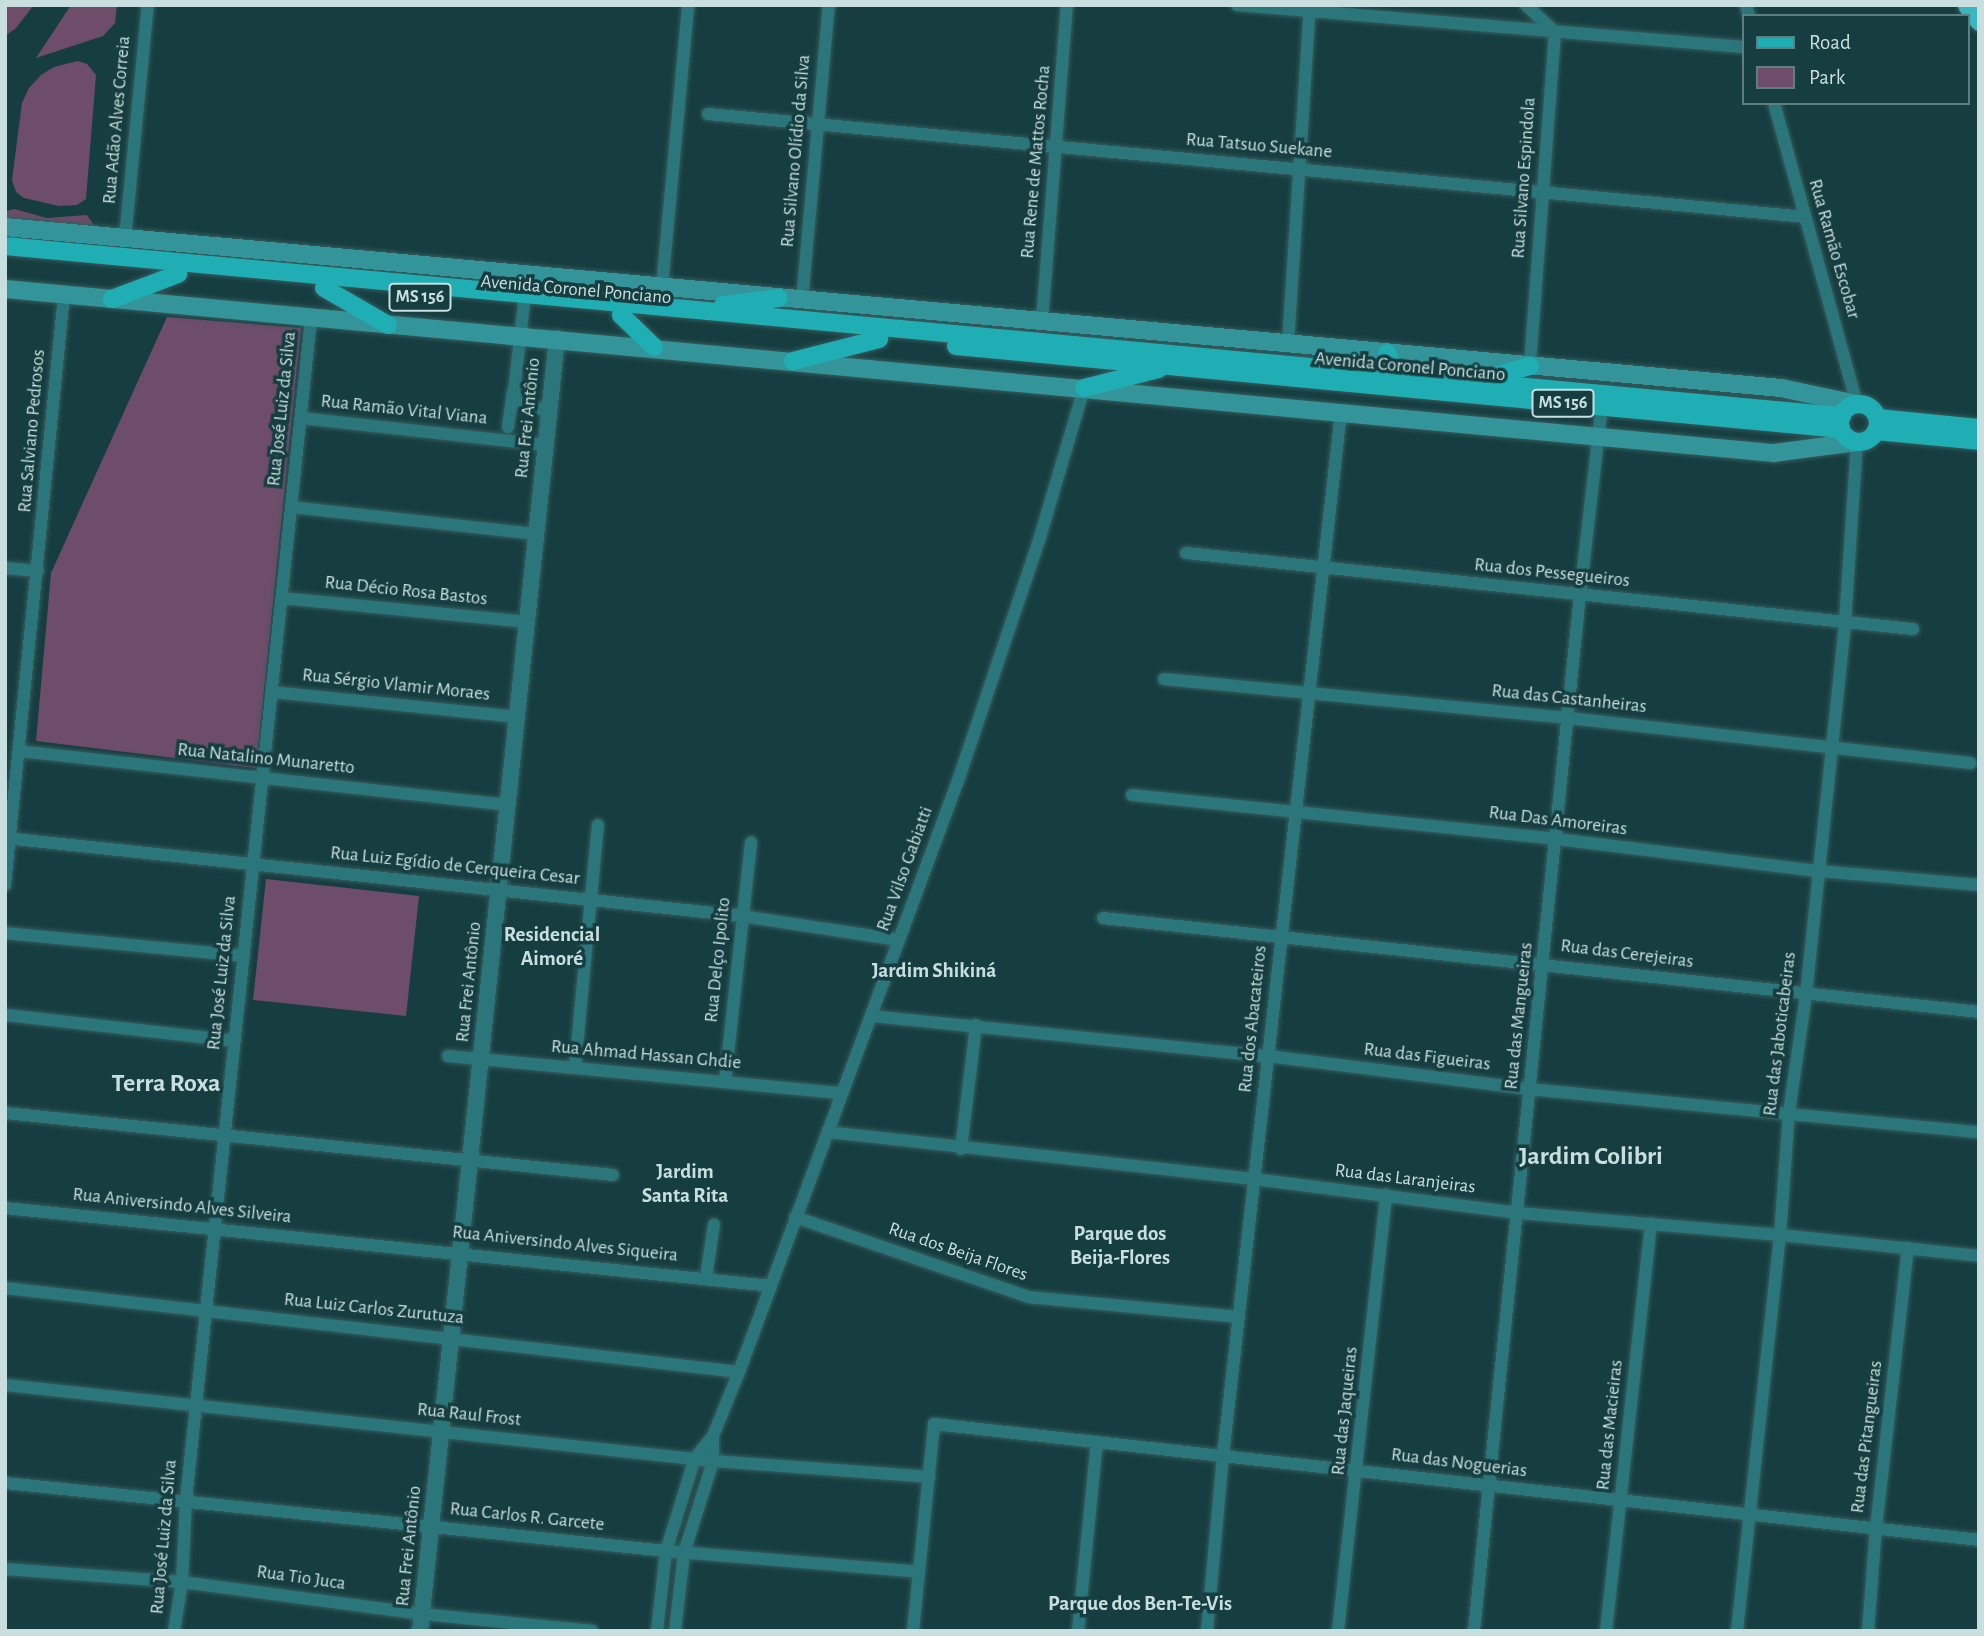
<!DOCTYPE html>
<html>
<head>
<meta charset="utf-8">
<style>
	body { margin:0 }
	#map { position:relative; width:1984px; height:1636px; overflow:hidden; background:#163e40; font-family:"Alegreya Sans",sans-serif }
	div>[style] { position:absolute }
	[style*='--x'] { left:calc(var(--x)*1px); top:calc(var(--y)*1px); width:calc(var(--w)*1px); rotate:calc(var(--a)*1deg) }
	.green>* { inset:0; background:#6e4d6a }
	.roads { filter:drop-shadow(0 0 2px #365b5d) drop-shadow(0 0 2px #365b5d) }
	.minor>* { height:12px; margin:-6px; padding:0 6px; transform-origin:6px; border-radius:6px; background:#2a767a }
	.tertiary>* { height:16px; margin:-8px; padding:0 8px; transform-origin:8px; border-radius:8px; background:#2a767a }
	.secondary>* { height:18px; margin:-9px; padding:0 9px; transform-origin:9px; border-radius:9px; background:#33959a }
	.primary>* { height:18px; margin:-9px; padding:0 9px; transform-origin:9px; border-radius:9px; background:#20aeb5 }
	.primary>.ring { margin:-9px; padding:0; box-sizing:content-box; background:none; border:18px solid #20aeb5; border-radius:50% }
	.trunk>* { height:19px; margin:-9.5px; padding:0 9.5px; transform-origin:9.5px; border-radius:9.5px; background:#3ab7be }
	span { translate:-50% -50%; white-space:nowrap; text-align:center; line-height:1.15; -webkit-text-stroke:7px #163e40; paint-order:stroke }
	.shield-label span { padding:2px 5px; background:#163e40; border:2px solid; border-radius:5px; -webkit-text-stroke-width:0 }
	.shield-label { font-size:18px; color:#c9dedf; font-weight:700 }
	.street-label { font-size:19px; color:#c9dedf }
	.neighbourhood-label { font-size:21px; color:#c9dedf; font-weight:700 }
	.district-label { font-size:26px; color:#c9dedf; font-weight:700 }
	.frame { position:absolute; inset:0; border:7px solid #c9dedf; pointer-events:none }
	.legend { position:absolute; left:1742px; top:14px; width:228px; height:91px; box-sizing:border-box; background:#163e40; border:2px solid #5e7e80; margin:0; padding:9px 12px; list-style:none; font-size:21px; color:#c9dedf }
	.legend li { display:flex; align-items:center; gap:14px; height:35px }
	.legend b { width:35px; border:2px solid #5e7e80 }
</style>
</head>
<body>
<div id="map">
	<div class="green">
		<div style="clip-path:polygon(5px 5px,34px 5px,16px 28px,5px 36px)"></div>
		<div style="clip-path:polygon(71px 5px,117px 5px,115px 23px,103px 36px,36px 58px)"></div>
		<div style="clip-path:polygon(78px 61px,87px 64px,96px 75px,86px 199px,77px 205px,59px 206px,24px 198px,16px 192px,12px 180px,22px 103px,29px 88px,41px 75px,54px 67px)"></div>
		<div style="clip-path:polygon(14px 209px,47px 218px,87px 215px,100px 234px,102px 245px,99px 248px,7px 240px,7px 211px)"></div>
		<div style="clip-path:polygon(167px 317px,301px 328px,256px 768px,36px 741px,51px 573px)"></div>
		<div style="clip-path:polygon(266px 879px,419px 896px,406px 1016px,253px 1000px)"></div>
	</div>
	<div class="roads">
		<div class="minor">
			<div style="--x:1237;--y:5;--w:509;--a:4.74"></div>
			<div style="--x:1526;--y:5;--w:40;--a:43"></div>
			<div style="--x:1555;--y:32;--w:335;--a:94.3"></div>
			<div style="--x:1746;--y:5;--w:11;--a:75"></div>
			<div style="--x:1774;--y:103;--w:312;--a:74.6"></div>
			<div style="--x:708;--y:114;--w:1102;--a:5.36"></div>
			<div style="--x:125;--y:238;--w:234;--a:-84.4"></div>
			<div style="--x:526;--y:286;--w:107;--a:96.5"></div>
			<div style="--x:514;--y:392;--w:16;--a:55"></div>
			<div style="--x:523;--y:405;--w:27;--a:13"></div>
			<div style="--x:662;--y:287;--w:283;--a:-84.7"></div>
			<div style="--x:802;--y:300;--w:296;--a:-84.8"></div>
			<div style="--x:1042;--y:321;--w:317;--a:-85.5"></div>
			<div style="--x:1288;--y:344;--w:340;--a:-86.3"></div>
			<div style="--x:301;--y:418;--w:246;--a:6.3"></div>
			<div style="--x:508;--y:427;--w:35;--a:-82"></div>
			<div style="--x:291;--y:507;--w:246;--a:6.3"></div>
			<div style="--x:1186;--y:553;--w:731;--a:5.97"></div>
			<div style="--x:5;--y:568;--w:33;--a:5"></div>
			<div style="--x:282;--y:598;--w:246;--a:5.6"></div>
			<div style="--x:1164;--y:679;--w:406;--a:5.5"></div>
			<div style="--x:1568;--y:718;--w:405;--a:6.4"></div>
			<div style="--x:272;--y:692;--w:246;--a:5.8"></div>
			<div style="--x:19;--y:751;--w:492;--a:6.3"></div>
			<div style="--x:1132;--y:795;--w:427;--a:5.9"></div>
			<div style="--x:1557;--y:839;--w:264;--a:7"></div>
			<div style="--x:1819;--y:871;--w:161;--a:5"></div>
			<div style="--x:5;--y:838;--w:741;--a:6.04"></div>
			<div style="--x:742;--y:916;--w:159;--a:8.7"></div>
			<div style="--x:5;--y:885;--w:593;--a:-84.29"></div>
			<div style="--x:1103;--y:918;--w:881;--a:6.12"></div>
			<div style="--x:5;--y:933;--w:240;--a:5.5"></div>
			<div style="--x:5;--y:1015;--w:231;--a:6.4"></div>
			<div style="--x:871;--y:1016;--w:399;--a:5.8"></div>
			<div style="--x:1268;--y:1056;--w:263;--a:7.2"></div>
			<div style="--x:1529;--y:1089;--w:452;--a:5.5"></div>
			<div style="--x:448;--y:1056;--w:395;--a:5.4"></div>
			<div style="--x:575;--y:1067;--w:243;--a:-84.6"></div>
			<div style="--x:725;--y:1082;--w:241;--a:-83.8"></div>
			<div style="--x:5;--y:1113;--w:611;--a:5.82"></div>
			<div style="--x:828;--y:1132;--w:429;--a:6.3"></div>
			<div style="--x:1254;--y:1179;--w:267;--a:7.3"></div>
			<div style="--x:1519;--y:1213;--w:262;--a:4.8"></div>
			<div style="--x:1780;--y:1235;--w:200;--a:6"></div>
			<div style="--x:961;--y:1149;--w:125;--a:-83.1"></div>
			<div style="--x:5;--y:1208;--w:770;--a:5.81"></div>
			<div style="--x:795;--y:1217;--w:246;--a:18.9"></div>
			<div style="--x:1028;--y:1297;--w:212;--a:5.4"></div>
			<div style="--x:706;--y:1277;--w:53;--a:-81.3"></div>
			<div style="--x:5;--y:1288;--w:739;--a:6.53"></div>
			<div style="--x:5;--y:1385;--w:712;--a:6.13"></div>
			<div style="--x:713;--y:1461;--w:217;--a:4.2"></div>
			<div style="--x:5;--y:1483;--w:664;--a:5.87"></div>
			<div style="--x:666;--y:1551;--w:254;--a:4.7"></div>
			<div style="--x:5;--y:1569;--w:177;--a:4.2"></div>
			<div style="--x:182;--y:1582;--w:242;--a:7.6"></div>
			<div style="--x:422;--y:1614;--w:171;--a:5.7"></div>
			<div style="--x:174;--y:1631;--w:50;--a:-80.7"></div>
			<div style="--x:182;--y:1582;--w:82;--a:-87.2"></div>
			<div style="--x:186;--y:1500;--w:1189;--a:-83.96"></div>
			<div style="--x:657;--y:1631;--w:81;--a:-83.6"></div>
			<div style="--x:666;--y:1551;--w:97;--a:-72.7"></div>
			<div style="--x:695;--y:1458;--w:28;--a:-51"></div>
			<div style="--x:713;--y:1436;--w:69;--a:-67.9"></div>
			<div style="--x:739;--y:1372;--w:633;--a:-69.68"></div>
			<div style="--x:959;--y:778;--w:254;--a:-71.4"></div>
			<div style="--x:1040;--y:537;--w:155;--a:-73.5"></div>
			<div style="--x:675;--y:1631;--w:79;--a:-83.4"></div>
			<div style="--x:684;--y:1553;--w:96;--a:-72.5"></div>
			<div style="--x:713;--y:1461;--w:25;--a:-90"></div>
			<div style="--x:913;--y:1631;--w:208;--a:-84.2"></div>
			<div style="--x:934;--y:1424;--w:1051;--a:6.33"></div>
			<div style="--x:1078;--y:1631;--w:190;--a:-84.3"></div>
			<div style="--x:1207;--y:1631;--w:176;--a:-84.8"></div>
			<div style="--x:1223;--y:1456;--w:1051;--a:-83.55"></div>
			<div style="--x:1338;--y:1631;--w:439;--a:-83.7"></div>
			<div style="--x:1474;--y:1631;--w:1041;--a:-84.16"></div>
			<div style="--x:1580;--y:595;--w:190;--a:-83.4"></div>
			<div style="--x:1606;--y:1631;--w:410;--a:-83.7"></div>
			<div style="--x:1737;--y:1631;--w:398;--a:-83.8"></div>
			<div style="--x:1780;--y:1235;--w:123;--a:-85.8"></div>
			<div style="--x:1789;--y:1112;--w:118;--a:-81.7"></div>
			<div style="--x:1806;--y:995;--w:375;--a:-84"></div>
			<div style="--x:1845;--y:622;--w:180;--a:-86.2"></div>
			<div style="--x:1868;--y:1631;--w:103;--a:-85.6"></div>
			<div style="--x:1876;--y:1528;--w:282;--a:-83.5"></div>
		</div>
		<div class="tertiary">
			<div style="--x:420;--y:1631;--w:1300;--a:-83.95"></div>
		</div>
		<div class="secondary">
			<div style="--x:5;--y:227;--w:1783;--a:5.18"></div>
			<div style="--x:1781;--y:388;--w:78;--a:11.9"></div>
			<div style="--x:5;--y:289;--w:1777;--a:5.3"></div>
			<div style="--x:1774;--y:453;--w:84;--a:-7.5"></div>
		</div>
		<div class="primary">
			<div style="--x:5;--y:246;--w:1845;--a:5.29"></div>
			<div style="--x:324;--y:288;--w:74;--a:30"></div>
			<div style="--x:112;--y:299;--w:71;--a:-20.7"></div>
			<div style="--x:723;--y:305;--w:56;--a:-7.1"></div>
			<div style="--x:621;--y:315;--w:46;--a:44.1"></div>
			<div style="--x:956;--y:346;--w:889;--a:5.36"></div>
			<div style="--x:1387;--y:353;--w:24;--a:68"></div>
			<div style="--x:1396;--y:375;--w:10;--a:119"></div>
			<div style="--x:793;--y:361;--w:89;--a:-14.3"></div>
			<div style="--x:1486;--y:379;--w:46;--a:-16.5"></div>
			<div style="--x:1084;--y:388;--w:77;--a:-14.2"></div>
			<div class="ring" style="left:1840px;top:404px;width:20px;height:20px"></div>
			<div style="--x:1878;--y:418;--w:101;--a:5.7"></div>
			<div style="--x:1876;--y:431;--w:103;--a:5.5"></div>
		</div>
		<div class="trunk">
			<div style="--x:1967;--y:5;--w:20;--a:53"></div>
		</div>
	</div>
	<div class="shield-label">
		<span style="left:420px;top:297px">MS 156</span>
		<span style="left:1563px;top:403px">MS 156</span>
	</div>
	<div class="street-label">
		<span style="left:117px;top:120px;rotate:-85deg">Rua Adão Alves Correia</span>
		<span style="left:1259px;top:146px;rotate:5deg">Rua Tatsuo Suekane</span>
		<span style="left:796px;top:151px;rotate:-85deg">Rua Silvano Olídio da Silva</span>
		<span style="left:1036px;top:162px;rotate:-85deg">Rua Rene de Mattos Rocha</span>
		<span style="left:1524px;top:178px;rotate:-86deg">Rua Silvano Espindola</span>
		<span style="left:1834px;top:249px;rotate:74deg">Rua Ramão Escobar</span>
		<span style="left:576px;top:290px;rotate:5deg">Avenida Coronel Ponciano</span>
		<span style="left:1410px;top:367px;rotate:5deg">Avenida Coronel Ponciano</span>
		<span style="left:282px;top:409px;rotate:-84deg">Rua José Luiz da Silva</span>
		<span style="left:404px;top:410px;rotate:6deg">Rua Ramão Vital Viana</span>
		<span style="left:528px;top:418px;rotate:-84deg">Rua Frei Antônio</span>
		<span style="left:32px;top:431px;rotate:-85deg">Rua Salviano Pedrosos</span>
		<span style="left:1552px;top:573px;rotate:6deg">Rua dos Pessegueiros</span>
		<span style="left:406px;top:591px;rotate:6deg">Rua Décio Rosa Bastos</span>
		<span style="left:396px;top:685px;rotate:6deg">Rua Sérgio Vlamir Moraes</span>
		<span style="left:1569px;top:699px;rotate:6deg">Rua das Castanheiras</span>
		<span style="left:266px;top:759px;rotate:6deg">Rua Natalino Munaretto</span>
		<span style="left:1558px;top:821px;rotate:7deg">Rua Das Amoreiras</span>
		<span style="left:455px;top:866px;rotate:6deg">Rua Luiz Egídio de Cerqueira Cesar</span>
		<span style="left:905px;top:869px;rotate:-70deg">Rua Vilso Gabiatti</span>
		<span style="left:1627px;top:954px;rotate:7deg">Rua das Cerejeiras</span>
		<span style="left:718px;top:960px;rotate:-84deg">Rua Delço Ipolito</span>
		<span style="left:222px;top:973px;rotate:-84deg">Rua José Luiz da Silva</span>
		<span style="left:469px;top:982px;rotate:-84deg">Rua Frei Antônio</span>
		<span style="left:1519px;top:1016px;rotate:-84deg">Rua das Mangueiras</span>
		<span style="left:1253px;top:1019px;rotate:-84deg">Rua dos Abacateiros</span>
		<span style="left:1780px;top:1034px;rotate:-83deg">Rua das Jaboticabeiras</span>
		<span style="left:646px;top:1055px;rotate:5deg">Rua Ahmad Hassan Ghdie</span>
		<span style="left:1427px;top:1057px;rotate:7deg">Rua das Figueiras</span>
		<span style="left:1405px;top:1179px;rotate:7deg">Rua das Laranjeiras</span>
		<span style="left:182px;top:1206px;rotate:6deg">Rua Aniversindo Alves Silveira</span>
		<span style="left:565px;top:1244px;rotate:6deg">Rua Aniversindo Alves Siqueira</span>
		<span style="left:958px;top:1252px;rotate:19deg">Rua dos Beija Flores</span>
		<span style="left:374px;top:1309px;rotate:6deg">Rua Luiz Carlos Zurutuza</span>
		<span style="left:1345px;top:1411px;rotate:-84deg">Rua das Jaqueiras</span>
		<span style="left:469px;top:1415px;rotate:6deg">Rua Raul Frost</span>
		<span style="left:1610px;top:1425px;rotate:-84deg">Rua das Macieiras</span>
		<span style="left:1867px;top:1437px;rotate:-83deg">Rua das Pitangueiras</span>
		<span style="left:1459px;top:1463px;rotate:7deg">Rua das Noguerias</span>
		<span style="left:527px;top:1517px;rotate:6deg">Rua Carlos R. Garcete</span>
		<span style="left:164px;top:1537px;rotate:-85deg">Rua José Luiz da Silva</span>
		<span style="left:409px;top:1546px;rotate:-84deg">Rua Frei Antônio</span>
		<span style="left:301px;top:1578px;rotate:8deg">Rua Tio Juca</span>
	</div>
	<div class="neighbourhood-label">
		<span style="left:552px;top:947px">Residencial<br>Aimoré</span>
		<span style="left:934px;top:971px">Jardim Shikiná</span>
		<span style="left:685px;top:1184px">Jardim<br>Santa Rita</span>
		<span style="left:1120px;top:1246px">Parque dos<br>Beija-Flores</span>
		<span style="left:1140px;top:1604px">Parque dos Ben-Te-Vis</span>
	</div>
	<div class="district-label">
		<span style="left:166px;top:1084px">Terra Roxa</span>
		<span style="left:1591px;top:1157px">Jardim Colibri</span>
	</div>
	<div class="frame"></div>
	<ul class="legend">
	<li><b style="height:9px;background:#20aeb5"></b>Road</li>
	<li><b style="height:19px;background:#6e4d6a"></b>Park</li>
	</ul>
</div>
</body>
</html>
